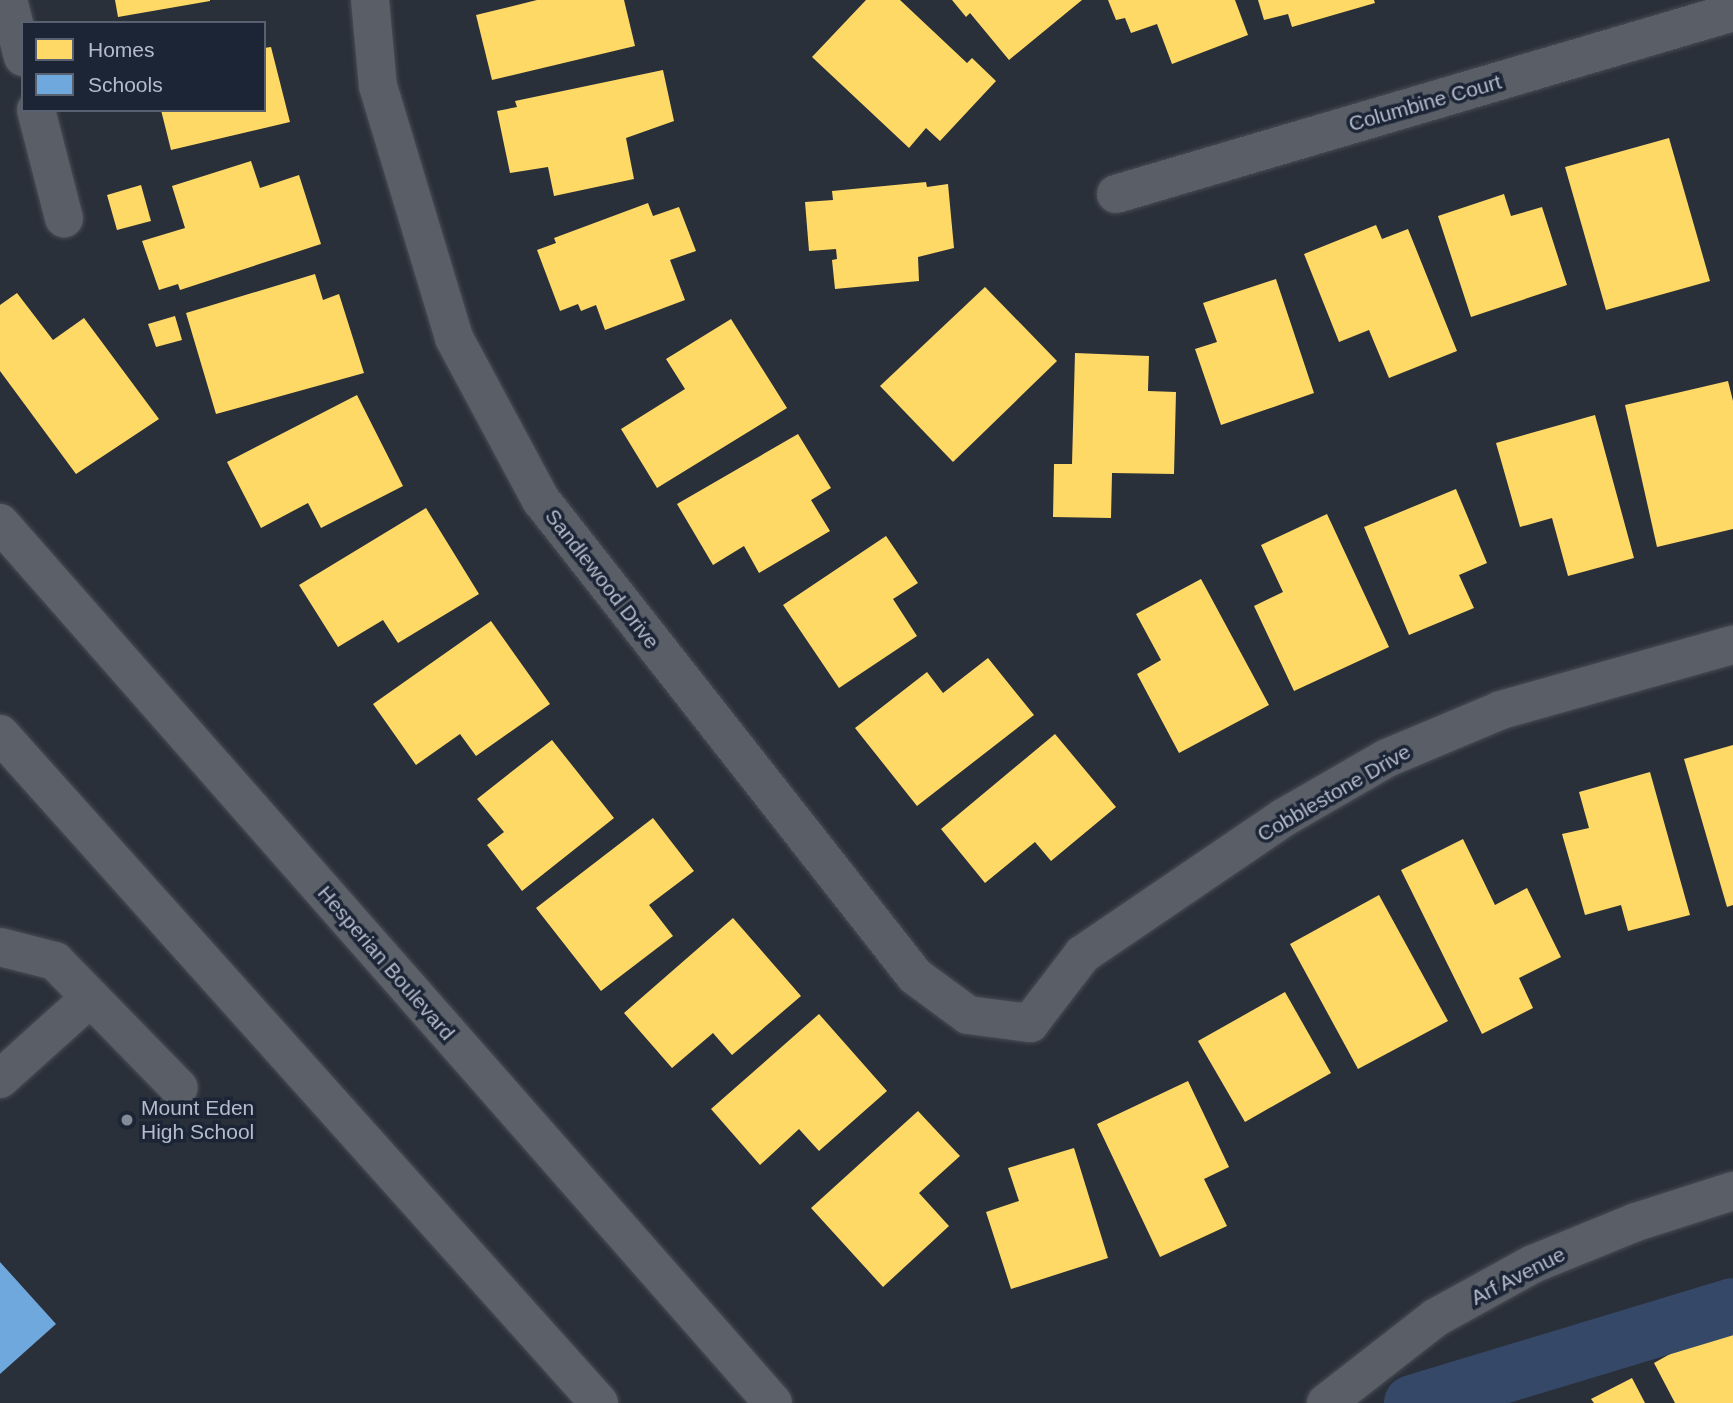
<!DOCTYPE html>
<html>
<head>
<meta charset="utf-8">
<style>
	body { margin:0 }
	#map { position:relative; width:1733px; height:1403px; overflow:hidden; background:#2a303a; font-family:Helvetica,sans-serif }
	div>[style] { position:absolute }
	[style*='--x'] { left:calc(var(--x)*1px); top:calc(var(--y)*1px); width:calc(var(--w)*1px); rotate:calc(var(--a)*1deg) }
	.homes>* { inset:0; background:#ffd966 }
	.schools>* { inset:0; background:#6fa8dc }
	.canal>* { height:56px; margin:-28px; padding:0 28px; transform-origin:28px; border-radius:28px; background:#364867 }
	.roads { filter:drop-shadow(0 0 2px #484c54) drop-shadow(0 0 2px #484c54) }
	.minor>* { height:38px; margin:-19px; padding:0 19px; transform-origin:19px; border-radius:19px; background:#5a5e67 }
	.major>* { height:38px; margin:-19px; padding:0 19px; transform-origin:19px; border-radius:19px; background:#5c6169 }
	.dots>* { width:19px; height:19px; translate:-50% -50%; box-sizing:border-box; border:4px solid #1c2535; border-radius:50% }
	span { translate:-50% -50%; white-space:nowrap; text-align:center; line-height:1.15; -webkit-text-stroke:7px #1c2535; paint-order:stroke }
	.street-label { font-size:21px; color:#b4bccb }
	.poi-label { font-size:21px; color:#b4bccb }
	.left { translate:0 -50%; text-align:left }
	.legend { position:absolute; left:21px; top:21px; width:245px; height:91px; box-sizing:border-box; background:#1c2535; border:2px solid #596171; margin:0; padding:9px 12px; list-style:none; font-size:21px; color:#b4bccb }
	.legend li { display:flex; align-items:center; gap:14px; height:35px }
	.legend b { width:35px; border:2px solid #596171 }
</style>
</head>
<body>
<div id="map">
	<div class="homes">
		<div style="clip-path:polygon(115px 0,210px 0,210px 1px,118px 17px)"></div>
		<div style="clip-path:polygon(537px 0,624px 0,635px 46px,492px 80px,476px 15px)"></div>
		<div style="clip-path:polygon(866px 0,900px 0,967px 63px,972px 58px,996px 81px,940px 141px,926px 128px,909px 148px,812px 57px)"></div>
		<div style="clip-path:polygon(952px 0,1082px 0,1009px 60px,970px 13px,966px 17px)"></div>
		<div style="clip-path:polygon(1108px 0,1235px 0,1248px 35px,1172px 64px,1157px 24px,1131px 33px,1125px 18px,1116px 20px)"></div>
		<div style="clip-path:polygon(1258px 0,1374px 0,1375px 3px,1292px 27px,1288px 14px,1264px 20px)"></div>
		<div style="clip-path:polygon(271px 47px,290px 122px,171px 150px,161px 110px,264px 110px,264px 48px)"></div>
		<div style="clip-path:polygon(663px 70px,674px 121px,626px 138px,634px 179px,554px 196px,548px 167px,510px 173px,497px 111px,517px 107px,515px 101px)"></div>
		<div style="clip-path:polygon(1669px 138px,1710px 281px,1606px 310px,1565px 167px)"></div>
		<div style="clip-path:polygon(251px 161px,260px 188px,299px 175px,321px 244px,180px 290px,178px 284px,159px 290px,142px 241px,185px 228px,172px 186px)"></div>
		<div style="clip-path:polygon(926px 182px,927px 187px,948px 184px,954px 248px,918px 257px,919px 281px,835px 289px,832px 260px,837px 259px,836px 249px,809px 251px,805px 202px,833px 200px,832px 191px)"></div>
		<div style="clip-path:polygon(141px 185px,151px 221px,117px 230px,107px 195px)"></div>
		<div style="clip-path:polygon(1504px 194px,1511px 216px,1542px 207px,1567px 285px,1471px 317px,1438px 216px)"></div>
		<div style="clip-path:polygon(648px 203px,653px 216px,679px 207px,696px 251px,670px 260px,685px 300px,605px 330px,596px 305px,581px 311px,578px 304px,560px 311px,537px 250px,556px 243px,554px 238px)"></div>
		<div style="clip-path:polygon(1376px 225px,1382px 239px,1408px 229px,1457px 351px,1389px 378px,1369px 330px,1339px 342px,1304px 254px)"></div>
		<div style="clip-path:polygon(315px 274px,323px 300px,339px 294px,364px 373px,216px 414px,186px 313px)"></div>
		<div style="clip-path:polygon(1276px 279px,1314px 393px,1221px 425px,1195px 349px,1217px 342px,1203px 303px)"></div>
		<div style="clip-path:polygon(985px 287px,1057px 361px,953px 462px,880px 386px)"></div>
		<div style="clip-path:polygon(17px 293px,53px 340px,84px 318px,159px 419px,76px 474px,0 371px,0 305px)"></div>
		<div style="clip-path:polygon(175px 316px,182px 340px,156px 347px,148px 324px)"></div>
		<div style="clip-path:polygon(731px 319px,787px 408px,657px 488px,621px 429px,685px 389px,666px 359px)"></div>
		<div style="clip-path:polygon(1075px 353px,1149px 356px,1148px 391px,1176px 392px,1174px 474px,1112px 473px,1111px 518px,1053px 517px,1054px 464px,1072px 464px)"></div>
		<div style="clip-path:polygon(1728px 381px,1733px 401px,1733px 529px,1657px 547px,1625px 405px)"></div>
		<div style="clip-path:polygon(357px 395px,403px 486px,321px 528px,308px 503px,261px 528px,227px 462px)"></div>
		<div style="clip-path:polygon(1595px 415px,1634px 558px,1568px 576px,1552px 518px,1520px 527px,1496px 443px)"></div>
		<div style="clip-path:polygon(798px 434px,831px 488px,811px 500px,830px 531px,759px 573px,744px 546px,713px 565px,677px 504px)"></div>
		<div style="clip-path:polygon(1456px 489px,1487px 563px,1459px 575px,1474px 608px,1409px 635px,1364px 527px)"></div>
		<div style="clip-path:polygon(426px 508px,479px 594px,398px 643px,383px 620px,338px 647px,299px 585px)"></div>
		<div style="clip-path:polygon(1327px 514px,1389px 647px,1294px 691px,1254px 606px,1283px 592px,1261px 545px)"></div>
		<div style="clip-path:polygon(886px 536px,918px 583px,893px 599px,917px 636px,839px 688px,783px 605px)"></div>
		<div style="clip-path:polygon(1201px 579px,1269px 705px,1179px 753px,1137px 674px,1161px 660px,1136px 614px)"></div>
		<div style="clip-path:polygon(491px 621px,550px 704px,476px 756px,460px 734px,416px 765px,373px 704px)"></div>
		<div style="clip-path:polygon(988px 658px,1034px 715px,917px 806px,855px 728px,927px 672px,943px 693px)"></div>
		<div style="clip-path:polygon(1055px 734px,1116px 807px,1051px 861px,1035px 842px,985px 883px,941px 829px)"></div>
		<div style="clip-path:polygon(552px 740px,614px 818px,522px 891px,487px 845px,504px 832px,477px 799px)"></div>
		<div style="clip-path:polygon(1733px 745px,1733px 905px,1727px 907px,1684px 759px)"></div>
		<div style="clip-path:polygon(1650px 772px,1690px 915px,1628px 931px,1621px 905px,1585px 915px,1562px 834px,1589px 828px,1579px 792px)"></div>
		<div style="clip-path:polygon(653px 818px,694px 871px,649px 905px,673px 936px,601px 991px,536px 908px)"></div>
		<div style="clip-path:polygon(1463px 839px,1495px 905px,1527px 888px,1561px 957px,1519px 978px,1533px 1008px,1482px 1034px,1401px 870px)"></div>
		<div style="clip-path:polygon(1379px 895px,1448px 1021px,1358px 1069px,1290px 944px)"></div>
		<div style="clip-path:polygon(733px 918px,801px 996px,732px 1055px,713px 1033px,672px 1068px,624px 1013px)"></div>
		<div style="clip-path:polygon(1285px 992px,1331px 1073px,1245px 1122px,1198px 1041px)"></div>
		<div style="clip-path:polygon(819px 1014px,887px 1091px,819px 1151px,799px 1129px,760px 1165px,711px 1109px)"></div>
		<div style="clip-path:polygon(1188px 1081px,1229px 1167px,1204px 1179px,1227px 1226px,1160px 1257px,1097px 1124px)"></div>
		<div style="clip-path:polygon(918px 1111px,960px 1156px,919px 1193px,949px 1226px,883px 1287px,811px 1208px)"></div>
		<div style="clip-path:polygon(1074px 1148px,1108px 1258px,1011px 1289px,986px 1212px,1019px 1201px,1008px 1168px)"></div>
		<div style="clip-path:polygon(1729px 1321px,1733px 1329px,1733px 1403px,1675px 1403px,1654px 1363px)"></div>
		<div style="clip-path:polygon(1632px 1378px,1645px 1403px,1594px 1403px,1591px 1399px)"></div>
	</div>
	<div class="schools">
		<div style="clip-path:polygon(0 1262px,56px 1324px,0 1374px)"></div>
	</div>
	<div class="canal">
		<div style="--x:1412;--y:1403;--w:335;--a:-16.8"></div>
	</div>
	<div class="roads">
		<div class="minor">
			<div style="--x:8;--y:0;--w:59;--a:75.3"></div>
			<div style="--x:370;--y:0;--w:86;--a:84.7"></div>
			<div style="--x:378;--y:86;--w:263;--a:73.2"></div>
			<div style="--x:454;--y:338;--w:184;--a:61.8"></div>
			<div style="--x:541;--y:500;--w:605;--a:51.84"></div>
			<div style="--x:915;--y:976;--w:66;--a:36.3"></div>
			<div style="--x:968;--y:1015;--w:63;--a:7.4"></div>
			<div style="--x:1030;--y:1023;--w:87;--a:-52.5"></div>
			<div style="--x:1083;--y:954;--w:242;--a:-34.2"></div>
			<div style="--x:1283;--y:818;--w:120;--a:-30"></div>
			<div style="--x:1387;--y:758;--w:124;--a:-22.8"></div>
			<div style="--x:1501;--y:710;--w:241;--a:-15.7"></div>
			<div style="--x:36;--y:110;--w:112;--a:75.5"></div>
			<div style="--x:1116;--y:194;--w:643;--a:-16.43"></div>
			<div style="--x:0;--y:947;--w:57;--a:14.3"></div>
			<div style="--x:55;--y:961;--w:177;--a:45.7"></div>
			<div style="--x:0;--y:1079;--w:121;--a:-42"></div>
			<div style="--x:1326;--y:1403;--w:138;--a:-37.9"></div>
			<div style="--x:1435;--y:1318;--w:112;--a:-28.9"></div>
			<div style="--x:1533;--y:1264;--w:111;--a:-22.2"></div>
			<div style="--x:1636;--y:1222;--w:102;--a:-17.7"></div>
		</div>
		<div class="major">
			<div style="--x:0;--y:523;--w:1171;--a:48.7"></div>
			<div style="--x:0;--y:734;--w:898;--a:48.16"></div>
		</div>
	</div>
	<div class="dots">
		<div style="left:127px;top:1120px;background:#848b98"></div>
	</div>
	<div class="street-label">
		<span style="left:1425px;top:103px;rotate:-16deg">Columbine Court</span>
		<span style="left:602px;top:579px;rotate:52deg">Sandlewood Drive</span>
		<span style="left:1334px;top:793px;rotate:-30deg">Cobblestone Drive</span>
		<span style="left:386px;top:963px;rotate:49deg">Hesperian Boulevard</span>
		<span style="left:1518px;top:1276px;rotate:-27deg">Arf Avenue</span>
	</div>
	<div class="poi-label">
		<span class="left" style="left:141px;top:1120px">Mount Eden<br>High School</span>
	</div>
	<ul class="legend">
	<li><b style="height:19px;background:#ffd966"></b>Homes</li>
	<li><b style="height:19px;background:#6fa8dc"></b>Schools</li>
	</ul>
</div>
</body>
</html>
